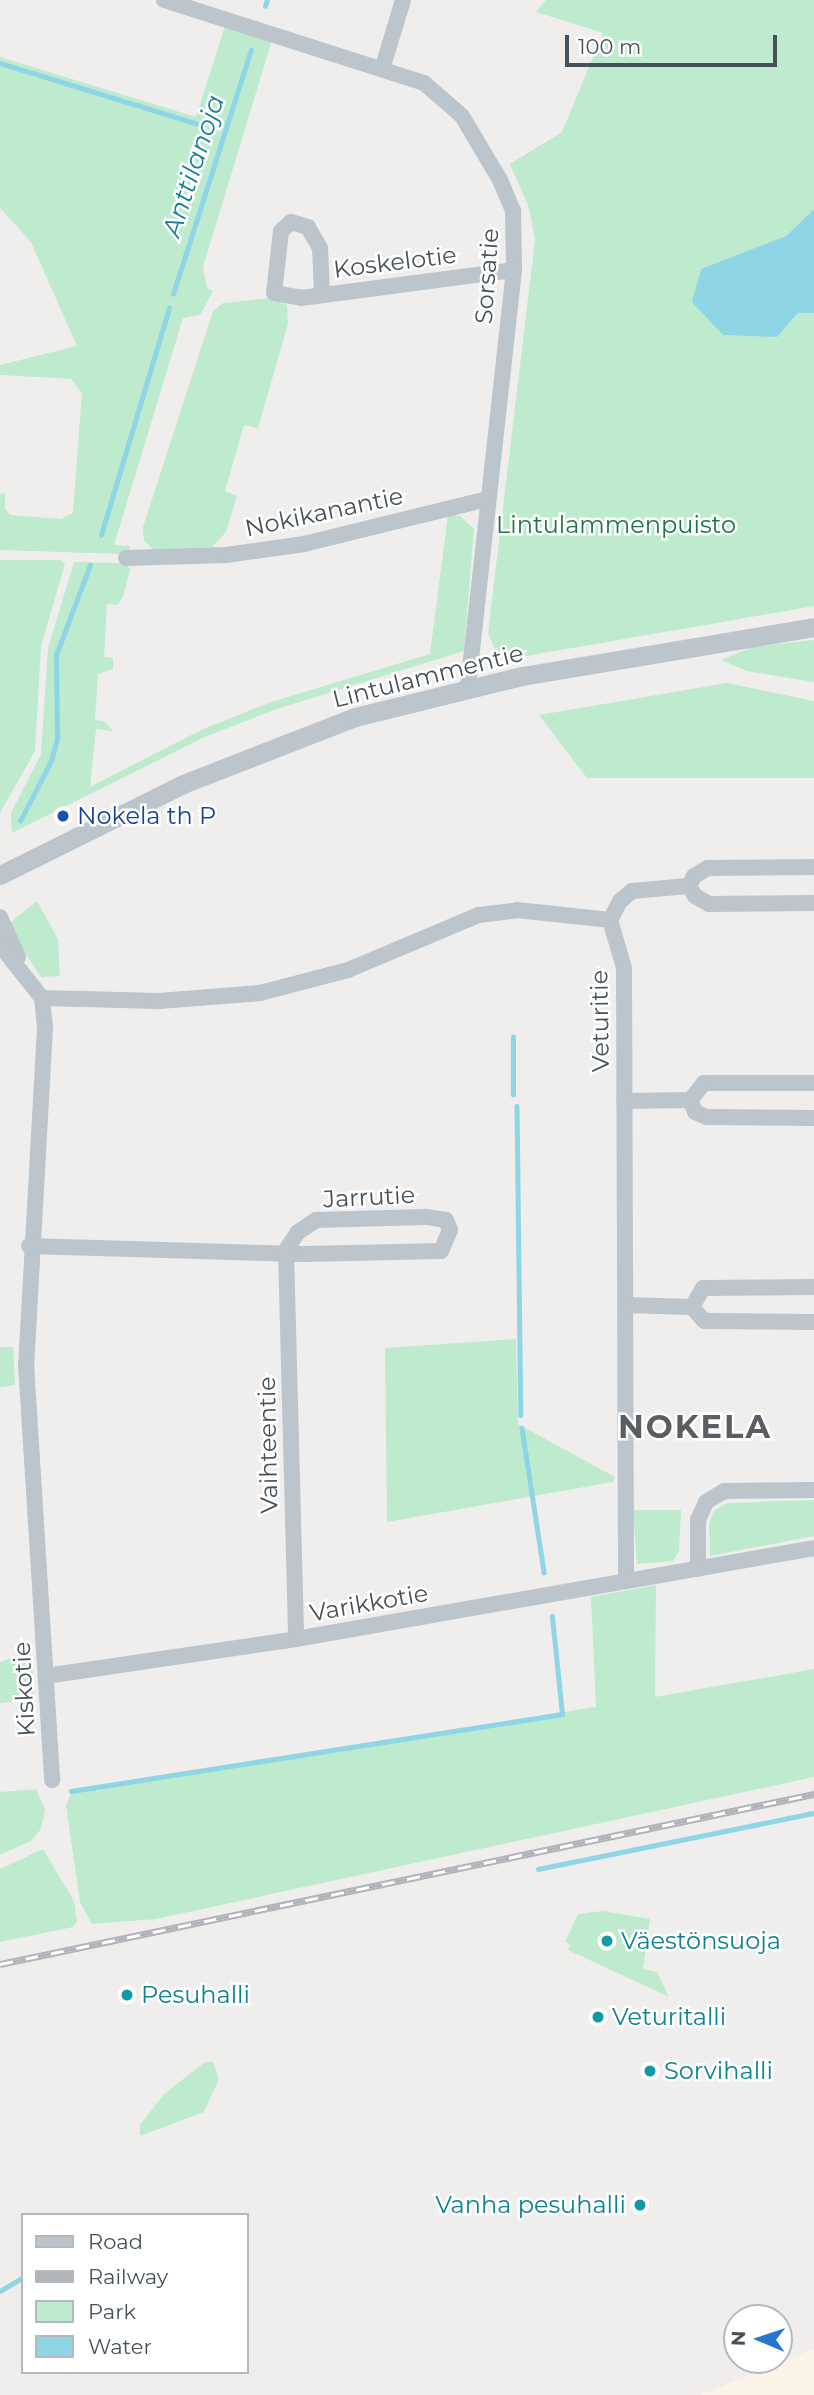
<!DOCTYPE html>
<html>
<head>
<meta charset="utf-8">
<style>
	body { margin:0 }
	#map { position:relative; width:814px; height:2395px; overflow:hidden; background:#f0eded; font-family:Montserrat,sans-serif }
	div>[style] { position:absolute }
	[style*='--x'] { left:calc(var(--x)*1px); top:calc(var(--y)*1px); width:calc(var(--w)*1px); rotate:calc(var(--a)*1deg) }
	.commercial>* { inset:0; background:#faf4e7 }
	.green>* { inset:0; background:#beebce }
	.water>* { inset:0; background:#8ed5e5 }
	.stream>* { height:4.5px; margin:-2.25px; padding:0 2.25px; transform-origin:2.25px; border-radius:2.25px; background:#8ed5e5 }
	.minor>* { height:16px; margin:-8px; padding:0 8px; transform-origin:8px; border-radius:8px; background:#bcc5cb }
	.tertiary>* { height:19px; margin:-9.5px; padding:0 9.5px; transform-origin:9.5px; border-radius:9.5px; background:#bcc5cb }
	.rail>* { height:7px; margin-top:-3.5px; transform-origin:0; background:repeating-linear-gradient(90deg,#fff 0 13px,#b0b3b7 0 26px); box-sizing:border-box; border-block:2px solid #b0b3b7 }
	.dots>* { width:19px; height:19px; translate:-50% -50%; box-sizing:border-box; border:4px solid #fff; border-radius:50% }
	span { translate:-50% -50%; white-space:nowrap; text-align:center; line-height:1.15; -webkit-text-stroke:5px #fff; paint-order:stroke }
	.street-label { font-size:24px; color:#475159 }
	.park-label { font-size:24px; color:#1d7547 }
	.transit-label { font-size:24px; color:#164399 }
	.left { translate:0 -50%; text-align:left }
	.culture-label { font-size:24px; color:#0d838f }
	.right { translate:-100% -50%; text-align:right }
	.water-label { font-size:26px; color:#167e96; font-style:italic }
	.district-label { font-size:32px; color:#5a5e62; font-weight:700; letter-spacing:2px }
	.legend { position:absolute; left:21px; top:2213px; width:228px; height:161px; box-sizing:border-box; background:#fff; border:2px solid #b5b9bd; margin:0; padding:9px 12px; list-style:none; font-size:21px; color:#475159 }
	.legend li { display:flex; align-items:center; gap:14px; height:35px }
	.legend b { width:35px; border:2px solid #b5b9bd }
	.north { position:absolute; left:723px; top:2304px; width:70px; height:70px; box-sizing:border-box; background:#fff; border:2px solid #b5b9bd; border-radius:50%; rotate:272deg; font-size:19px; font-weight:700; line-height:28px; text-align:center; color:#475159 }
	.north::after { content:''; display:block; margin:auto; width:24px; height:32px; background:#2675d1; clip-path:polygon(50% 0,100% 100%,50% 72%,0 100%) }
	.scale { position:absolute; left:565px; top:35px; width:212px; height:32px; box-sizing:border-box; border:4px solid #475159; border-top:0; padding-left:9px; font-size:21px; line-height:24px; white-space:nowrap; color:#475159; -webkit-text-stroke:5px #fff; paint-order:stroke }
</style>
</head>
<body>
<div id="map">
	<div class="commercial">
		<div style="clip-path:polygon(814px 2349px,814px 2395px,701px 2395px)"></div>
	</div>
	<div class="green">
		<div style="clip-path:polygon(546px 0,814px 0,814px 209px,786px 236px,702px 269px,777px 337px,798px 313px,814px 313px,814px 606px,509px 659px,495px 650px,488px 633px,535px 240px,529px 208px,510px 164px,562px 132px,603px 33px,536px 12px)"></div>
		<div style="clip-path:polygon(225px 26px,272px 40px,203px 267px,207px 288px,213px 291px,200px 315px,183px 318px,114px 545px,130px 546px,129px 550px,122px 554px,0 550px,0 494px,5px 493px,5px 509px,10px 515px,61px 519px,73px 513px,82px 393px,71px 379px,0 375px,0 365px,77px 346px,31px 242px,0 208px,0 57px,196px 117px)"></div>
		<div style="clip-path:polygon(269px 298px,287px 305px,288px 324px,258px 428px,244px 425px,225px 491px,237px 496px,226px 532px,212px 547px,154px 550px,144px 541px,143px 527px,213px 311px,223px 303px)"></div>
		<div style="clip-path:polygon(448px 514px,460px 516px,474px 529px,464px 651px,274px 710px,205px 737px,12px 833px,11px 813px,41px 754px,48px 648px,74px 562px,126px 563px,130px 570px,123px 597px,117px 605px,107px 604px,104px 657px,113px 658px,113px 669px,98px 674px,95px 720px,104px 721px,113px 731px,96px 729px,90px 787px,201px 730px,271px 702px,430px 654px)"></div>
		<div style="clip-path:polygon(0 560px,61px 560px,65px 564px,41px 646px,35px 751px,0 813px)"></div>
		<div style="clip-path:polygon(814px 640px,814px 682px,747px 671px,721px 660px,752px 647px)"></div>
		<div style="clip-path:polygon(727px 683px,814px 701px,814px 778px,587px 778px,539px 715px)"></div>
		<div style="clip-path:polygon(37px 901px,58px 939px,60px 976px,41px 977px,7px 925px)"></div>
		<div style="clip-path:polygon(516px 1339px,518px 1424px,615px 1477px,613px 1482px,387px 1522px,385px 1348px)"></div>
		<div style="clip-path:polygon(0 1347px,13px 1347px,15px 1385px,0 1387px)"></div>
		<div style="clip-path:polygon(814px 1500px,814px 1536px,710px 1556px,709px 1523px,714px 1511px,727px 1503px)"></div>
		<div style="clip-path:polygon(633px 1510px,681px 1510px,679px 1551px,673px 1561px,637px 1564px)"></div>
		<div style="clip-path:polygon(656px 1585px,655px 1697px,814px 1669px,814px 1777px,156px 1919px,92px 1924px,80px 1902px,66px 1805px,73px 1789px,596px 1707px,591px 1597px)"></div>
		<div style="clip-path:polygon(31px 1650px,35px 1699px,0 1703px,0 1662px)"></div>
		<div style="clip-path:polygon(36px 1789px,45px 1810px,41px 1829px,31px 1841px,0 1855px,0 1792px)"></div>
		<div style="clip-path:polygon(43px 1849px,74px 1901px,77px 1922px,73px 1927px,0 1942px,0 1869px)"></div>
		<div style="clip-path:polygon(603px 1911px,650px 1919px,643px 1969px,657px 1972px,669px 1997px,568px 1950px,570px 1944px,565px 1942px,578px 1914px)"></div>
		<div style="clip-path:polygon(205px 2062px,213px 2062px,219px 2079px,204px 2112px,140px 2136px,140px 2125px,164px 2094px)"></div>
	</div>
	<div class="water">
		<div style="clip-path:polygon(814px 209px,814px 313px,798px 313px,777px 337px,723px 335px,692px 302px,701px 269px,786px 236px)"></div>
	</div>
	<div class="stream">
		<div style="--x:265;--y:6;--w:6;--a:-72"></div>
		<div style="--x:0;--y:63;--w:211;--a:17.1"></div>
		<div style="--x:173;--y:294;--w:256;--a:-72.3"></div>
		<div style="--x:101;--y:535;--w:237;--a:-73.3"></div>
		<div style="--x:20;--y:821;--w:68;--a:-62.7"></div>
		<div style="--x:51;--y:761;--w:23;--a:-75"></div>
		<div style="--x:57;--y:739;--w:84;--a:-90.7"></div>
		<div style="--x:56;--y:655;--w:96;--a:-69.3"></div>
		<div style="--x:513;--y:1095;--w:58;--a:-90"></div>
		<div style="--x:517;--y:1106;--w:309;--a:89.3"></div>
		<div style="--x:522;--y:1428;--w:146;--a:81.3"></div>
		<div style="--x:71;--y:1791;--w:497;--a:-8.9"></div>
		<div style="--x:562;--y:1714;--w:98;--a:-95.9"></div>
		<div style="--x:538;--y:1869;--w:282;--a:-11.5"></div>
		<div style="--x:0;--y:2291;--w:27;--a:-31"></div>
	</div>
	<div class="minor">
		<div style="--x:164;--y:0;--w:273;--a:17.7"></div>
		<div style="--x:424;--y:83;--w:50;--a:41"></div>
		<div style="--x:462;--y:116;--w:74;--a:59.3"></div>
		<div style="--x:500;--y:180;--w:33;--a:67"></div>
		<div style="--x:513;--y:210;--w:60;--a:89"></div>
		<div style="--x:514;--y:270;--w:422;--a:96.3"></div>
		<div style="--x:383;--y:66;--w:69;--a:-73.1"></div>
		<div style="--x:322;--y:294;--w:46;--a:-92.5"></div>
		<div style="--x:320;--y:248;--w:24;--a:-120"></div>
		<div style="--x:308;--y:227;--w:18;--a:-164"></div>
		<div style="--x:291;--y:222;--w:13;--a:138"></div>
		<div style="--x:281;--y:231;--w:62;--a:96.4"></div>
		<div style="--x:274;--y:293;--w:27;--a:10"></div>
		<div style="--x:301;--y:298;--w:215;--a:-7.5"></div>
		<div style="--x:126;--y:558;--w:100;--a:-1.7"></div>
		<div style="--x:226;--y:555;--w:79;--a:-8"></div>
		<div style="--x:304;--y:544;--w:188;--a:-13.8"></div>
		<div style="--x:689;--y:886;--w:11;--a:-63"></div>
		<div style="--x:694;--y:876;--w:16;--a:-30"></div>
		<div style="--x:708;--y:868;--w:106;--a:-0.5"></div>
		<div style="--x:689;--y:886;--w:12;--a:59"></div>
		<div style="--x:695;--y:896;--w:16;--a:30"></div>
		<div style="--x:709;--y:904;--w:105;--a:-0.5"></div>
		<div style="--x:0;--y:917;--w:44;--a:65.8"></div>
		<div style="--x:610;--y:920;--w:50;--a:73.7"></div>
		<div style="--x:624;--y:968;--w:613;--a:89.81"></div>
		<div style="--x:610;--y:920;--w:21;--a:-62"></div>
		<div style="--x:620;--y:901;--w:16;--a:-40"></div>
		<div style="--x:632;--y:891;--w:57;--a:-5"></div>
		<div style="--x:0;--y:945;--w:68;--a:51.6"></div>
		<div style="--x:42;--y:998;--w:30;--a:84"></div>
		<div style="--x:45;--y:1028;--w:337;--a:93.2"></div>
		<div style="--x:26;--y:1364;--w:417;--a:86.4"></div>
		<div style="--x:42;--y:998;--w:117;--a:1.5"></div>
		<div style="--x:159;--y:1001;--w:101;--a:-4.5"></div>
		<div style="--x:260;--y:993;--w:91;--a:-14.6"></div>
		<div style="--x:348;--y:970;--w:142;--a:-22.8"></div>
		<div style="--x:479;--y:915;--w:38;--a:-7"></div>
		<div style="--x:517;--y:910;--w:94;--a:6.1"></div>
		<div style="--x:814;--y:1083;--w:110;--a:180"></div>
		<div style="--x:704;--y:1083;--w:22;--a:129"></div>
		<div style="--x:690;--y:1100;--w:13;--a:67"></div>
		<div style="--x:695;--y:1112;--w:13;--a:23"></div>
		<div style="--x:707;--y:1117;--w:107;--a:0.5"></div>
		<div style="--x:624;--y:1101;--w:66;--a:-0.9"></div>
		<div style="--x:29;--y:1246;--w:276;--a:1.7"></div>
		<div style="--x:305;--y:1254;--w:136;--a:-1.3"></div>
		<div style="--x:441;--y:1251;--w:23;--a:-67"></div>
		<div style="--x:450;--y:1230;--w:11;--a:-112"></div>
		<div style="--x:446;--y:1220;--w:20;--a:-171"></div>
		<div style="--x:426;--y:1217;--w:110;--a:178.4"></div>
		<div style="--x:316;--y:1220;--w:22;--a:146"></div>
		<div style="--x:298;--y:1232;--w:22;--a:124"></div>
		<div style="--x:286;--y:1250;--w:389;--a:88.5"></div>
		<div style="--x:814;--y:1287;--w:111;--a:179.5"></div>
		<div style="--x:703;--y:1288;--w:22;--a:120"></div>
		<div style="--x:692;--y:1307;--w:18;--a:49"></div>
		<div style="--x:704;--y:1321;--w:110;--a:0.5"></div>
		<div style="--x:625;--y:1305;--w:67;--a:1.7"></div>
		<div style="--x:698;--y:1569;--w:49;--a:-90"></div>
		<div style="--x:698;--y:1520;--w:20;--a:-66"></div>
		<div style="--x:706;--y:1502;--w:21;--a:-31"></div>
		<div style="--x:724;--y:1491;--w:90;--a:-0.6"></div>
		<div style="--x:46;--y:1676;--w:253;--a:-8.4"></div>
		<div style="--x:296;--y:1639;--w:526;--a:-9.96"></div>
	</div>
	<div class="tertiary">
		<div style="--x:0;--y:875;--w:204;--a:-26.4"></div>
		<div style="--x:183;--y:784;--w:185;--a:-21.3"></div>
		<div style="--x:355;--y:717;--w:172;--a:-13.8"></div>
		<div style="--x:522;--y:676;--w:296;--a:-9.5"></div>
	</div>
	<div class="rail">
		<div style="--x:0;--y:1964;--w:832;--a:-11.8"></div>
	</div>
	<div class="dots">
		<div style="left:63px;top:816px;background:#1a4fb4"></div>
		<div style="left:607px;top:1941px;background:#0f9aa8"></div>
		<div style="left:127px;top:1995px;background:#0f9aa8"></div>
		<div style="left:598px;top:2017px;background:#0f9aa8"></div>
		<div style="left:650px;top:2071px;background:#0f9aa8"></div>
		<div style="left:640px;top:2205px;background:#0f9aa8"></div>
	</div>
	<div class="street-label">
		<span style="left:395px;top:262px;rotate:-7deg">Koskelotie</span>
		<span style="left:487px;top:276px;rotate:-86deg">Sorsatie</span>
		<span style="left:324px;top:512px;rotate:-12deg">Nokikanantie</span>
		<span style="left:428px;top:676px;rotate:-14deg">Lintulammentie</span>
		<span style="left:600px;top:1021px;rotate:-91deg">Veturitie</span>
		<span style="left:369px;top:1197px;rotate:-3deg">Jarrutie</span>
		<span style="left:268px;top:1445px;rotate:-91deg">Vaihteentie</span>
		<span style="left:369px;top:1603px;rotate:-10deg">Varikkotie</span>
		<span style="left:24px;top:1689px;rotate:-93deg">Kiskotie</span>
	</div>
	<div class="park-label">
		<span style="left:616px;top:525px">Lintulammenpuisto</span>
	</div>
	<div class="transit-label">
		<span class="left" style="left:77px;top:816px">Nokela th P</span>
	</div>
	<div class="culture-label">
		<span class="left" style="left:621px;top:1941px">Väestönsuoja</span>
		<span class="left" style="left:141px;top:1995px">Pesuhalli</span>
		<span class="left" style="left:612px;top:2017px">Veturitalli</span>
		<span class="left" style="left:664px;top:2071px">Sorvihalli</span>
		<span class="right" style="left:626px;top:2205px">Vanha pesuhalli</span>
	</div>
	<div class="water-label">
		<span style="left:194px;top:166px;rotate:-72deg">Anttilanoja</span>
	</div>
	<div class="district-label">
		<span style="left:695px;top:1427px">NOKELA</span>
	</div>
	<ul class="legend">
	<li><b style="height:9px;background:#bcc5cb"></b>Road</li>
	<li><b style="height:9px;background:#b0b3b7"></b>Railway</li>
	<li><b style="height:19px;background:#beebce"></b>Park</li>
	<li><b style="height:19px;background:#8ed5e5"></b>Water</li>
	</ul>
	<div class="north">N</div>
	<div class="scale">100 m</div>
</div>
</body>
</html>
